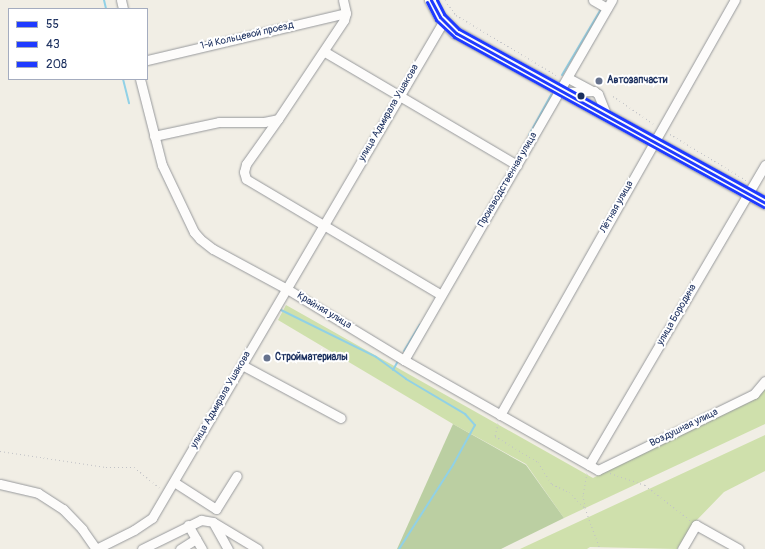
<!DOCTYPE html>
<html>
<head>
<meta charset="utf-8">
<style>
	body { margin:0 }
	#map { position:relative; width:765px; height:549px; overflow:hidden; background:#f1eee5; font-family:Pangolin,sans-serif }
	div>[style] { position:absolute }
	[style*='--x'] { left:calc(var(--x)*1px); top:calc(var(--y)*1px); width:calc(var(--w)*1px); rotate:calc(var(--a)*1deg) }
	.green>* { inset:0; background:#cfe0ac }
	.forest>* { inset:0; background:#bbcfa2 }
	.stream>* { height:2px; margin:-1px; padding:0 1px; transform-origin:1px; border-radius:1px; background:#91d1e6 }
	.path>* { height:1px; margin-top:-0.5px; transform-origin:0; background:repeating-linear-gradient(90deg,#c1c2c6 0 1px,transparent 0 4px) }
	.roads { filter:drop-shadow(0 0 1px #97999c) drop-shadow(0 0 1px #97999c) }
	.minor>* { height:9px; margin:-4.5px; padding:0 4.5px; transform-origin:4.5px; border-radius:4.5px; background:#fdfcfb }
	.major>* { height:12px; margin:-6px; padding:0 6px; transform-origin:6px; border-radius:6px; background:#fdfcfb }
	.bus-1>* { height:3px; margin:-1.5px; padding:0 1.5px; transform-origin:1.5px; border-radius:1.5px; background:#1f3bff }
	.bus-2>* { height:3px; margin:-1.5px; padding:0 1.5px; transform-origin:1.5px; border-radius:1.5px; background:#1f3bff }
	.bus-3>* { height:3px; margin:-1.5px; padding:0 1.5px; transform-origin:1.5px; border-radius:1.5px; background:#1f3bff }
	.dots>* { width:11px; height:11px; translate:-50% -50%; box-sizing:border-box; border:2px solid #fff; border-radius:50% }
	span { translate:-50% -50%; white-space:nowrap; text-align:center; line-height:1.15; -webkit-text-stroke:4px #fff; paint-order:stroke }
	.street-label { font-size:10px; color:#1b2f5e }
	.poi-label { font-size:10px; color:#1b2f5e; font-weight:700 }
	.left { translate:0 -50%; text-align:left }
	.legend { position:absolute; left:8px; top:8px; width:140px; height:72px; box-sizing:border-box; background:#fff; border:1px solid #a4acbf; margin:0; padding:5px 7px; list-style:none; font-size:12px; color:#1b2f5e }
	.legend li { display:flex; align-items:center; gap:8px; height:20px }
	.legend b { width:20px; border:1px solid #a4acbf }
</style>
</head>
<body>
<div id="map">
	<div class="green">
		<div style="clip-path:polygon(286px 305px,593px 478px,758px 394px,765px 384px,765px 424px,564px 518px,526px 464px,453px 424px,278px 320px)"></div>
		<div style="clip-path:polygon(765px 435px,765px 471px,724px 492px,692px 525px,677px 549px,590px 547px,587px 549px,520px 549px)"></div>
	</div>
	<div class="forest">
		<div style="clip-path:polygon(453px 424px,526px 465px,564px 518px,501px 549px,397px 549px)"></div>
	</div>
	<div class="stream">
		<div style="--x:104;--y:0;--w:9;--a:77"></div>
		<div style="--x:562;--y:75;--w:77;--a:-59.4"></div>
		<div style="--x:123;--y:79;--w:25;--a:76"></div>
		<div style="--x:529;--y:135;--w:46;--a:-61.2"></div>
		<div style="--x:281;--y:310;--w:106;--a:26.3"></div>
		<div style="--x:376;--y:357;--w:37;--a:36"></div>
		<div style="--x:406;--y:379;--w:69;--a:30.7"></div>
		<div style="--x:465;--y:414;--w:15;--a:48"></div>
		<div style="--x:475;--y:425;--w:46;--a:118.8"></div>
		<div style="--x:453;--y:465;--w:100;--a:122.7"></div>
		<div style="--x:404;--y:351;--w:31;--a:-59"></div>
		<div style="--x:393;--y:370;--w:10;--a:-61"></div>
	</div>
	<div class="path">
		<div style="--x:445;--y:0;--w:19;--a:54"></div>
		<div style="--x:456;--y:15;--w:119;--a:30.9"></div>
		<div style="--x:613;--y:96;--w:51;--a:34.6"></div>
		<div style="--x:670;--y:134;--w:89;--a:31.2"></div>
		<div style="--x:498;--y:423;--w:13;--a:103"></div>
		<div style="--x:495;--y:436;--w:50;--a:31.2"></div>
		<div style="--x:538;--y:462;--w:26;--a:58"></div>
		<div style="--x:552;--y:484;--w:19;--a:25"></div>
		<div style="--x:569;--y:492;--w:23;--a:45"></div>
		<div style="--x:0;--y:451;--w:107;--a:8.6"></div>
		<div style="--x:106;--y:467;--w:28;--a:0"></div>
		<div style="--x:134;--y:467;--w:33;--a:39"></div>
		<div style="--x:587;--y:473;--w:22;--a:100"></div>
		<div style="--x:583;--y:495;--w:13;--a:81"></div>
		<div style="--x:585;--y:508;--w:44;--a:69.9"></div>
		<div style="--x:610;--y:473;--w:37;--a:19"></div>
		<div style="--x:645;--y:485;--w:57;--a:37.9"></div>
	</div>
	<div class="roads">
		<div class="minor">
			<div style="--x:121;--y:0;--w:9;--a:77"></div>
			<div style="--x:593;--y:0;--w:16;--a:30"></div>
			<div style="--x:325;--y:52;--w:223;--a:30.5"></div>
			<div style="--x:147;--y:60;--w:204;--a:-13.3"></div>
			<div style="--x:568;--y:78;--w:26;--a:28"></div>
			<div style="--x:140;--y:79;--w:89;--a:75.7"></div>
			<div style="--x:162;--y:165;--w:74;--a:64.5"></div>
			<div style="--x:194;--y:232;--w:9;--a:49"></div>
			<div style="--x:200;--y:239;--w:16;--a:38"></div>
			<div style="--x:213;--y:249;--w:84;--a:28.4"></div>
			<div style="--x:287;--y:289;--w:137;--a:31.3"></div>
			<div style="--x:404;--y:360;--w:223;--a:29.6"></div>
			<div style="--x:598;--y:470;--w:174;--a:-26"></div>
			<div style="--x:754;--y:394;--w:17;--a:-50"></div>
			<div style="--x:567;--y:92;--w:27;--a:-2"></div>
			<div style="--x:594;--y:91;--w:5;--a:37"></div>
			<div style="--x:598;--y:94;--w:22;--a:68"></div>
			<div style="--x:278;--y:119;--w:55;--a:125.4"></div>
			<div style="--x:246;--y:164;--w:8;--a:104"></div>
			<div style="--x:244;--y:172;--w:7;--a:74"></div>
			<div style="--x:246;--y:179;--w:227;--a:30.7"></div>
			<div style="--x:154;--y:136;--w:66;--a:-12.2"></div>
			<div style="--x:219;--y:122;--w:45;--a:0"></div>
			<div style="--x:264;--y:122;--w:14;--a:-12"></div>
			<div style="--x:278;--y:119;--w:119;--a:-56.3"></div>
			<div style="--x:344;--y:20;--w:7;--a:-74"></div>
			<div style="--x:346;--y:13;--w:13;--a:-103"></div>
			<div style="--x:404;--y:360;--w:416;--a:-60"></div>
			<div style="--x:242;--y:365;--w:112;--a:28.2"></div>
			<div style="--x:500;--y:415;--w:477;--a:-60.5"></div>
			<div style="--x:589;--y:465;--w:348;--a:-59.6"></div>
			<div style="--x:174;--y:482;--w:50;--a:32.7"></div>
			<div style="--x:216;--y:509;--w:39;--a:-58"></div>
			<div style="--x:0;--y:484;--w:39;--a:13"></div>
			<div style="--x:38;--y:493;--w:30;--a:33"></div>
			<div style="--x:63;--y:509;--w:28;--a:46"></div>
			<div style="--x:82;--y:529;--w:24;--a:55"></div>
			<div style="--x:214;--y:524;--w:29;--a:61"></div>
			<div style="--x:188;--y:525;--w:28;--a:60"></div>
			<div style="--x:96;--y:549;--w:42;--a:-26.6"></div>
			<div style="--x:134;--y:530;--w:22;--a:-34"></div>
			<div style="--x:152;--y:518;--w:575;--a:-59.6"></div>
			<div style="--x:142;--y:549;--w:66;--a:-26.2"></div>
			<div style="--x:201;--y:520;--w:12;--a:9"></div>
			<div style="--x:213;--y:522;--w:52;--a:31"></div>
			<div style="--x:180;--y:549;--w:19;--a:-32"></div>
			<div style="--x:682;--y:549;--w:28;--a:-60"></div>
			<div style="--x:696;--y:525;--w:49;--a:29.2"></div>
		</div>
		<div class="major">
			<div style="--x:431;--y:0;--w:19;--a:62"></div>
			<div style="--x:440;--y:17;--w:23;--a:45"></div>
			<div style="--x:456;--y:33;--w:353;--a:28.8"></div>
		</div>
	</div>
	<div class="bus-1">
		<div style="--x:431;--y:0;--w:19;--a:62"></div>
		<div style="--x:440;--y:17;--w:23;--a:45"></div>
		<div style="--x:456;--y:33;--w:353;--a:28.8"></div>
	</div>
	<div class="bus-2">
		<div style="--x:427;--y:2;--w:20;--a:63"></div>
		<div style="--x:436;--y:20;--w:25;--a:43"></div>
		<div style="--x:454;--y:37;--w:353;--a:28.8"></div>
	</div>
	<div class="bus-3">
		<div style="--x:437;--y:0;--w:16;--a:63"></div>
		<div style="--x:444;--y:14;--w:21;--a:45"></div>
		<div style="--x:459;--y:29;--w:349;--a:28.8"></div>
	</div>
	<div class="dots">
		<div style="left:599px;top:81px;background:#66728d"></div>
		<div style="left:581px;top:96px;background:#1b2f5e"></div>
		<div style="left:267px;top:358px;background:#66728d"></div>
	</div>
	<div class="street-label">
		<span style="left:247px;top:36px;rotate:-13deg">1-й Кольцевой проезд</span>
		<span style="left:389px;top:113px;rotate:-60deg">улица Адмирала Ушакова</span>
		<span style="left:508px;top:180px;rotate:-60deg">Производственная улица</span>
		<span style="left:617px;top:207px;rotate:-61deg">Лётная улица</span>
		<span style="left:324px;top:311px;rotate:31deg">Крайняя улица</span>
		<span style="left:677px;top:315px;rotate:-60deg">улица Бородина</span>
		<span style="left:221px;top:400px;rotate:-60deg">улица Адмирала Ушакова</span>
		<span style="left:684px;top:428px;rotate:-26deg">Воздушная улица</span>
	</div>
	<div class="poi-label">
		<span class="left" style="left:607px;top:81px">Автозапчасти</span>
		<span class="left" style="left:275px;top:358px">Стройматериалы</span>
	</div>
	<ul class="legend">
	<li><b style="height:5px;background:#1f3bff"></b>55</li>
	<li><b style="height:5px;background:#1f3bff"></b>43</li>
	<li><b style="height:5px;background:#1f3bff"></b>208</li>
	</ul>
</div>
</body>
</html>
